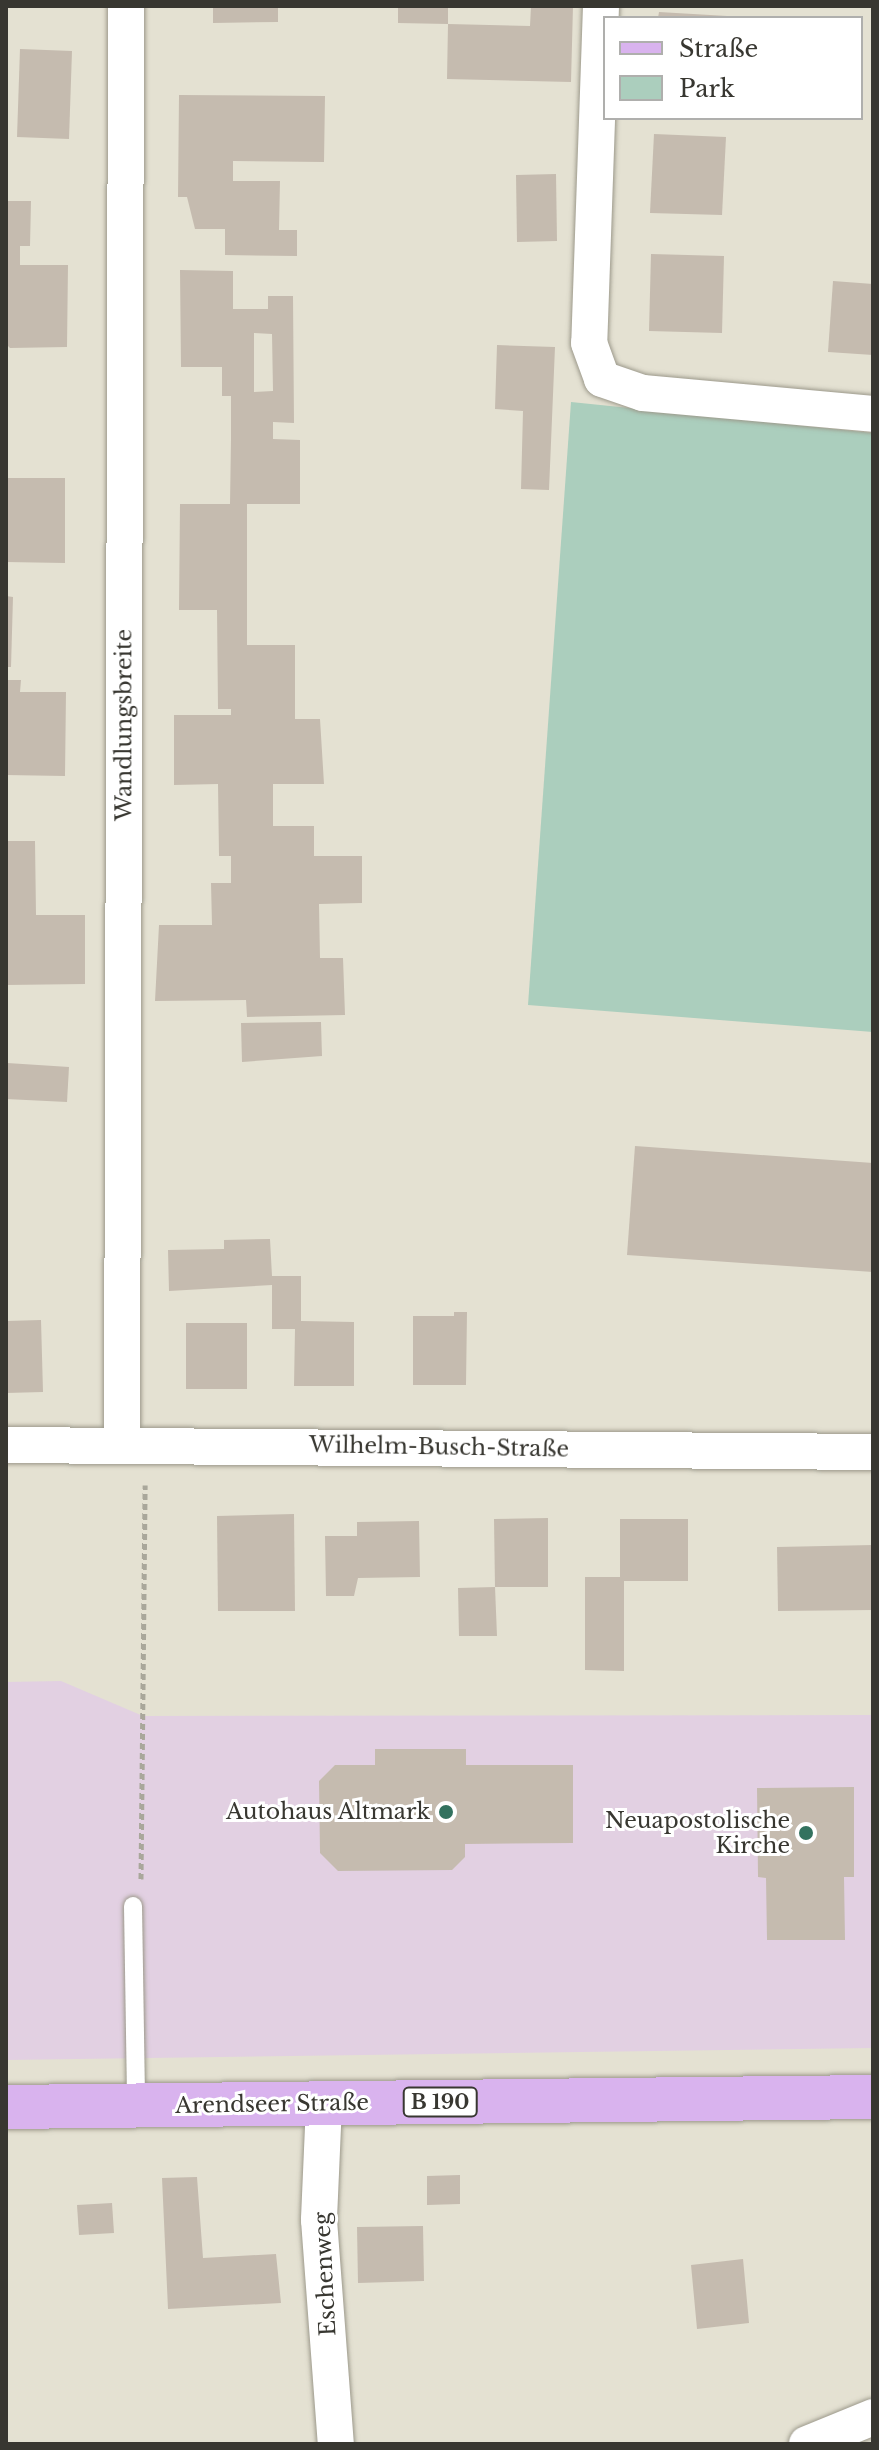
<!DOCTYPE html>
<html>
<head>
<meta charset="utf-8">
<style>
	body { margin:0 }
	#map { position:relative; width:879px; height:2450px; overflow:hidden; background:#e4e1d2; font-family:"Libre Baskerville",serif }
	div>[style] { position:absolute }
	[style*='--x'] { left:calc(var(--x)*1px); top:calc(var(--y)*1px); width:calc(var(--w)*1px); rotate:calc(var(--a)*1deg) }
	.commercial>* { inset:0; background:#e2d0e2 }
	.green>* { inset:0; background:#abcebd }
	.building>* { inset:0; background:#c5bbaf }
	.path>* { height:5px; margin-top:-2.5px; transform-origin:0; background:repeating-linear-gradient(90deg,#a9a79b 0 6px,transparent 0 10px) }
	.roads { filter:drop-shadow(0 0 2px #9c998b) drop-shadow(0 0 2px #9c998b) }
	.service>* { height:18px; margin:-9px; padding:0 9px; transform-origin:9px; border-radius:9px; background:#fff }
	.minor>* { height:36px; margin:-18px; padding:0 18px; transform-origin:18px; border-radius:18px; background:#fff }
	.primary>* { height:44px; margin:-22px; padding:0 22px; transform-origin:22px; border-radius:22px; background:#d9b3ee }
	.dots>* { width:22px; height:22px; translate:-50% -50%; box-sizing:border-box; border:4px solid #fff; border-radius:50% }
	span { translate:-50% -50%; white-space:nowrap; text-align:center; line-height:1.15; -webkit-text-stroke:6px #fff; paint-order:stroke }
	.shield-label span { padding:2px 6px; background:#fff; border:2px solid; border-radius:6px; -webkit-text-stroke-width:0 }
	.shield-label { font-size:20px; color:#383731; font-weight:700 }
	.street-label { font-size:22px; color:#383731 }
	.poi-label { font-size:22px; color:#383731 }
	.right { translate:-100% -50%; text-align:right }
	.frame { position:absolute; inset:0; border:8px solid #383731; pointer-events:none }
	.legend { position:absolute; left:603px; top:16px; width:260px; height:104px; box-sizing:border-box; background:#fff; border:2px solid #afafad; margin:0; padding:10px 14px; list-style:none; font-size:24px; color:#383731 }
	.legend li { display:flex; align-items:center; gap:16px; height:40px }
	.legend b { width:40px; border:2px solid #afafad }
</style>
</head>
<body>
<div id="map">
	<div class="commercial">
		<div style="clip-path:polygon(61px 1681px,143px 1716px,873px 1715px,873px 2048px,6px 2060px,6px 1682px)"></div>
	</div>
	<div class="green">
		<div style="clip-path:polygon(571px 402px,873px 433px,873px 1032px,528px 1005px)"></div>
	</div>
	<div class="building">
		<div style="clip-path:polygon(213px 6px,278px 6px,278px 22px,213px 23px)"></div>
		<div style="clip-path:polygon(398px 6px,448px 6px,448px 24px,530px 26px,531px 6px,573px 6px,571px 82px,447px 79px,448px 24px,398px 23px)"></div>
		<div style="clip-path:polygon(659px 12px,727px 16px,727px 18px,658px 18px)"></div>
		<div style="clip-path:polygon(20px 49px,72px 51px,69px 139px,17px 137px)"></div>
		<div style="clip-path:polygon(179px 95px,325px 96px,324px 162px,233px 161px,233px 181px,280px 181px,279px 230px,297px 230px,297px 256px,225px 255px,225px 229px,195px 229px,187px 197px,178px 197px)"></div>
		<div style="clip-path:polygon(654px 134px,726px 137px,722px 215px,650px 213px)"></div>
		<div style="clip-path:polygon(556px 174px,557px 241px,517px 242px,516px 175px)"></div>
		<div style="clip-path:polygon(6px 201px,31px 201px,30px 246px,20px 246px,20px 265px,68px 265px,67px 347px,10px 348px,6px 344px)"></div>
		<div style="clip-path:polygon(651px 254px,724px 256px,722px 333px,649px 331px)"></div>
		<div style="clip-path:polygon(evenodd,180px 270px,233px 271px,233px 309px,268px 309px,268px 296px,293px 296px,294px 423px,273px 422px,273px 439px,300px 440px,300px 504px,247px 504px,247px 645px,295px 645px,295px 719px,320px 719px,324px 784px,273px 784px,273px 826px,314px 826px,314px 856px,362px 856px,362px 903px,319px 904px,320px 958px,343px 958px,345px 1015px,247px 1017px,246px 1000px,155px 1001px,159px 925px,212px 925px,211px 883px,231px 883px,231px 856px,219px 856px,218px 784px,174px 785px,174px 715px,231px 715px,231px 709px,218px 709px,217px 610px,179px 610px,180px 504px,230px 504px,231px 439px,231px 396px,222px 396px,222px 367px,181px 367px,180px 270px,254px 333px,272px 334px,273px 391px,254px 392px,254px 333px)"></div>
		<div style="clip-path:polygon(833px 281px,873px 284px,873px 355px,828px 352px)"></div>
		<div style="clip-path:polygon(497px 345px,555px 347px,549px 490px,521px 489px,523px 411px,495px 409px)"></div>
		<div style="clip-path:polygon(6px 478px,65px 478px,65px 563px,6px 562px)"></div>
		<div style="clip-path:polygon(6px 596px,13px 597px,11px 667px,6px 667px)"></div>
		<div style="clip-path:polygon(6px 680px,21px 680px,20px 692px,66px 692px,65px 776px,6px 775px)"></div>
		<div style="clip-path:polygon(6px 841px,35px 841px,36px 915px,85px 915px,85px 984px,6px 985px)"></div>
		<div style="clip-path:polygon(321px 1022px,322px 1056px,242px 1062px,241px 1023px)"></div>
		<div style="clip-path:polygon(7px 1063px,69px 1067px,67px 1102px,6px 1099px)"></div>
		<div style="clip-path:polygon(635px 1146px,873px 1163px,873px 1272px,627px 1255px)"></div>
		<div style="clip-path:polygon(270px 1239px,272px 1276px,301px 1276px,301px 1321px,354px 1322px,354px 1386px,294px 1386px,295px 1329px,272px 1329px,272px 1285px,169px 1291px,168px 1250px,224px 1249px,224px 1240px)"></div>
		<div style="clip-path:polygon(454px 1312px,467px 1312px,466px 1385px,413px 1385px,413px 1316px,454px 1316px)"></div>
		<div style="clip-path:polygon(41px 1320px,43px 1392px,6px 1393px,6px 1321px)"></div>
		<div style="clip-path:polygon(186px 1323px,247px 1323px,247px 1389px,186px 1389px)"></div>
		<div style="clip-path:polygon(294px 1514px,295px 1611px,218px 1611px,217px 1516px)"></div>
		<div style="clip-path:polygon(548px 1518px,548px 1587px,495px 1587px,494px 1519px)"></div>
		<div style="clip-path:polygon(620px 1519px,688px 1519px,688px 1581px,624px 1581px,624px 1671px,585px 1670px,585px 1577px,620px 1577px)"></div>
		<div style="clip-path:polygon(419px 1521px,420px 1577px,358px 1578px,354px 1596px,326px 1596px,325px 1536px,357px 1536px,357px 1522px)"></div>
		<div style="clip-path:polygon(873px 1545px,873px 1610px,778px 1611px,777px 1547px)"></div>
		<div style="clip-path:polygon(495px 1587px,497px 1636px,459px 1636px,458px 1588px)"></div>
		<div style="clip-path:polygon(375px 1749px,466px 1749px,466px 1765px,573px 1765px,573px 1843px,465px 1844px,465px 1857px,452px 1870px,338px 1871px,320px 1853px,319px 1781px,335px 1765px,375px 1765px)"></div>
		<div style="clip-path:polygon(854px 1787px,854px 1877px,844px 1877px,845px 1940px,767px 1940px,766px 1878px,758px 1877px,757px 1788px)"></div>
		<div style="clip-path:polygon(460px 2175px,460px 2204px,427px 2205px,427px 2176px)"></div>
		<div style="clip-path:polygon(197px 2177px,203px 2258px,276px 2254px,281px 2303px,168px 2309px,162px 2178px)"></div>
		<div style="clip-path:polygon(112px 2203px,114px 2233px,79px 2235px,77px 2205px)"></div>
		<div style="clip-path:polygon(423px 2226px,424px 2281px,358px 2283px,357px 2227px)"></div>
		<div style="clip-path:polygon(743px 2259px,749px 2323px,697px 2329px,691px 2265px)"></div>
	</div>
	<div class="path">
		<div style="--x:141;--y:1879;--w:394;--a:-89.4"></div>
	</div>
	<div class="roads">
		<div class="service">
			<div style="--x:133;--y:1906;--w:200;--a:89.1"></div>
		</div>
		<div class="minor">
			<div style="--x:601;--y:6;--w:337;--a:92"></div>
			<div style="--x:589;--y:343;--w:38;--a:70"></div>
			<div style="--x:602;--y:379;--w:43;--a:18.9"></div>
			<div style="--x:643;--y:393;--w:231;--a:5.2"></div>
			<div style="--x:122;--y:1444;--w:1438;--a:-89.84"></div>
			<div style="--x:6;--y:1445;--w:867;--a:0.46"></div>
			<div style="--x:324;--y:2104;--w:116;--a:92.5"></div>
			<div style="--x:319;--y:2220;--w:225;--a:85.7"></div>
			<div style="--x:807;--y:2444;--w:71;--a:-22.2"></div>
		</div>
		<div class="primary">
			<div style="--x:6;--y:2107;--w:867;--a:-0.66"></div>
		</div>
	</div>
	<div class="dots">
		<div style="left:446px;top:1812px;background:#33725f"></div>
		<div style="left:806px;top:1833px;background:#33725f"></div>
	</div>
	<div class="shield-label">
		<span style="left:440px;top:2102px">B 190</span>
	</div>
	<div class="street-label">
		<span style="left:124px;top:725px;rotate:-90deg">Wandlungsbreite</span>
		<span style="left:439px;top:1447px;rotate:1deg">Wilhelm-Busch-Straße</span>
		<span style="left:272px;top:2104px;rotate:-1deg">Arendseer Straße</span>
		<span style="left:325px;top:2274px;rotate:-93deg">Eschenweg</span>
	</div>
	<div class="poi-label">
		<span class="right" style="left:430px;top:1812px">Autohaus Altmark</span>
		<span class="right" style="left:790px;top:1833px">Neuapostolische<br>Kirche</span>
	</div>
	<div class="frame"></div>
	<ul class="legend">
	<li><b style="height:10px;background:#d9b3ee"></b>Straße</li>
	<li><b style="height:22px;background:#abcebd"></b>Park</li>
	</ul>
</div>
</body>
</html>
